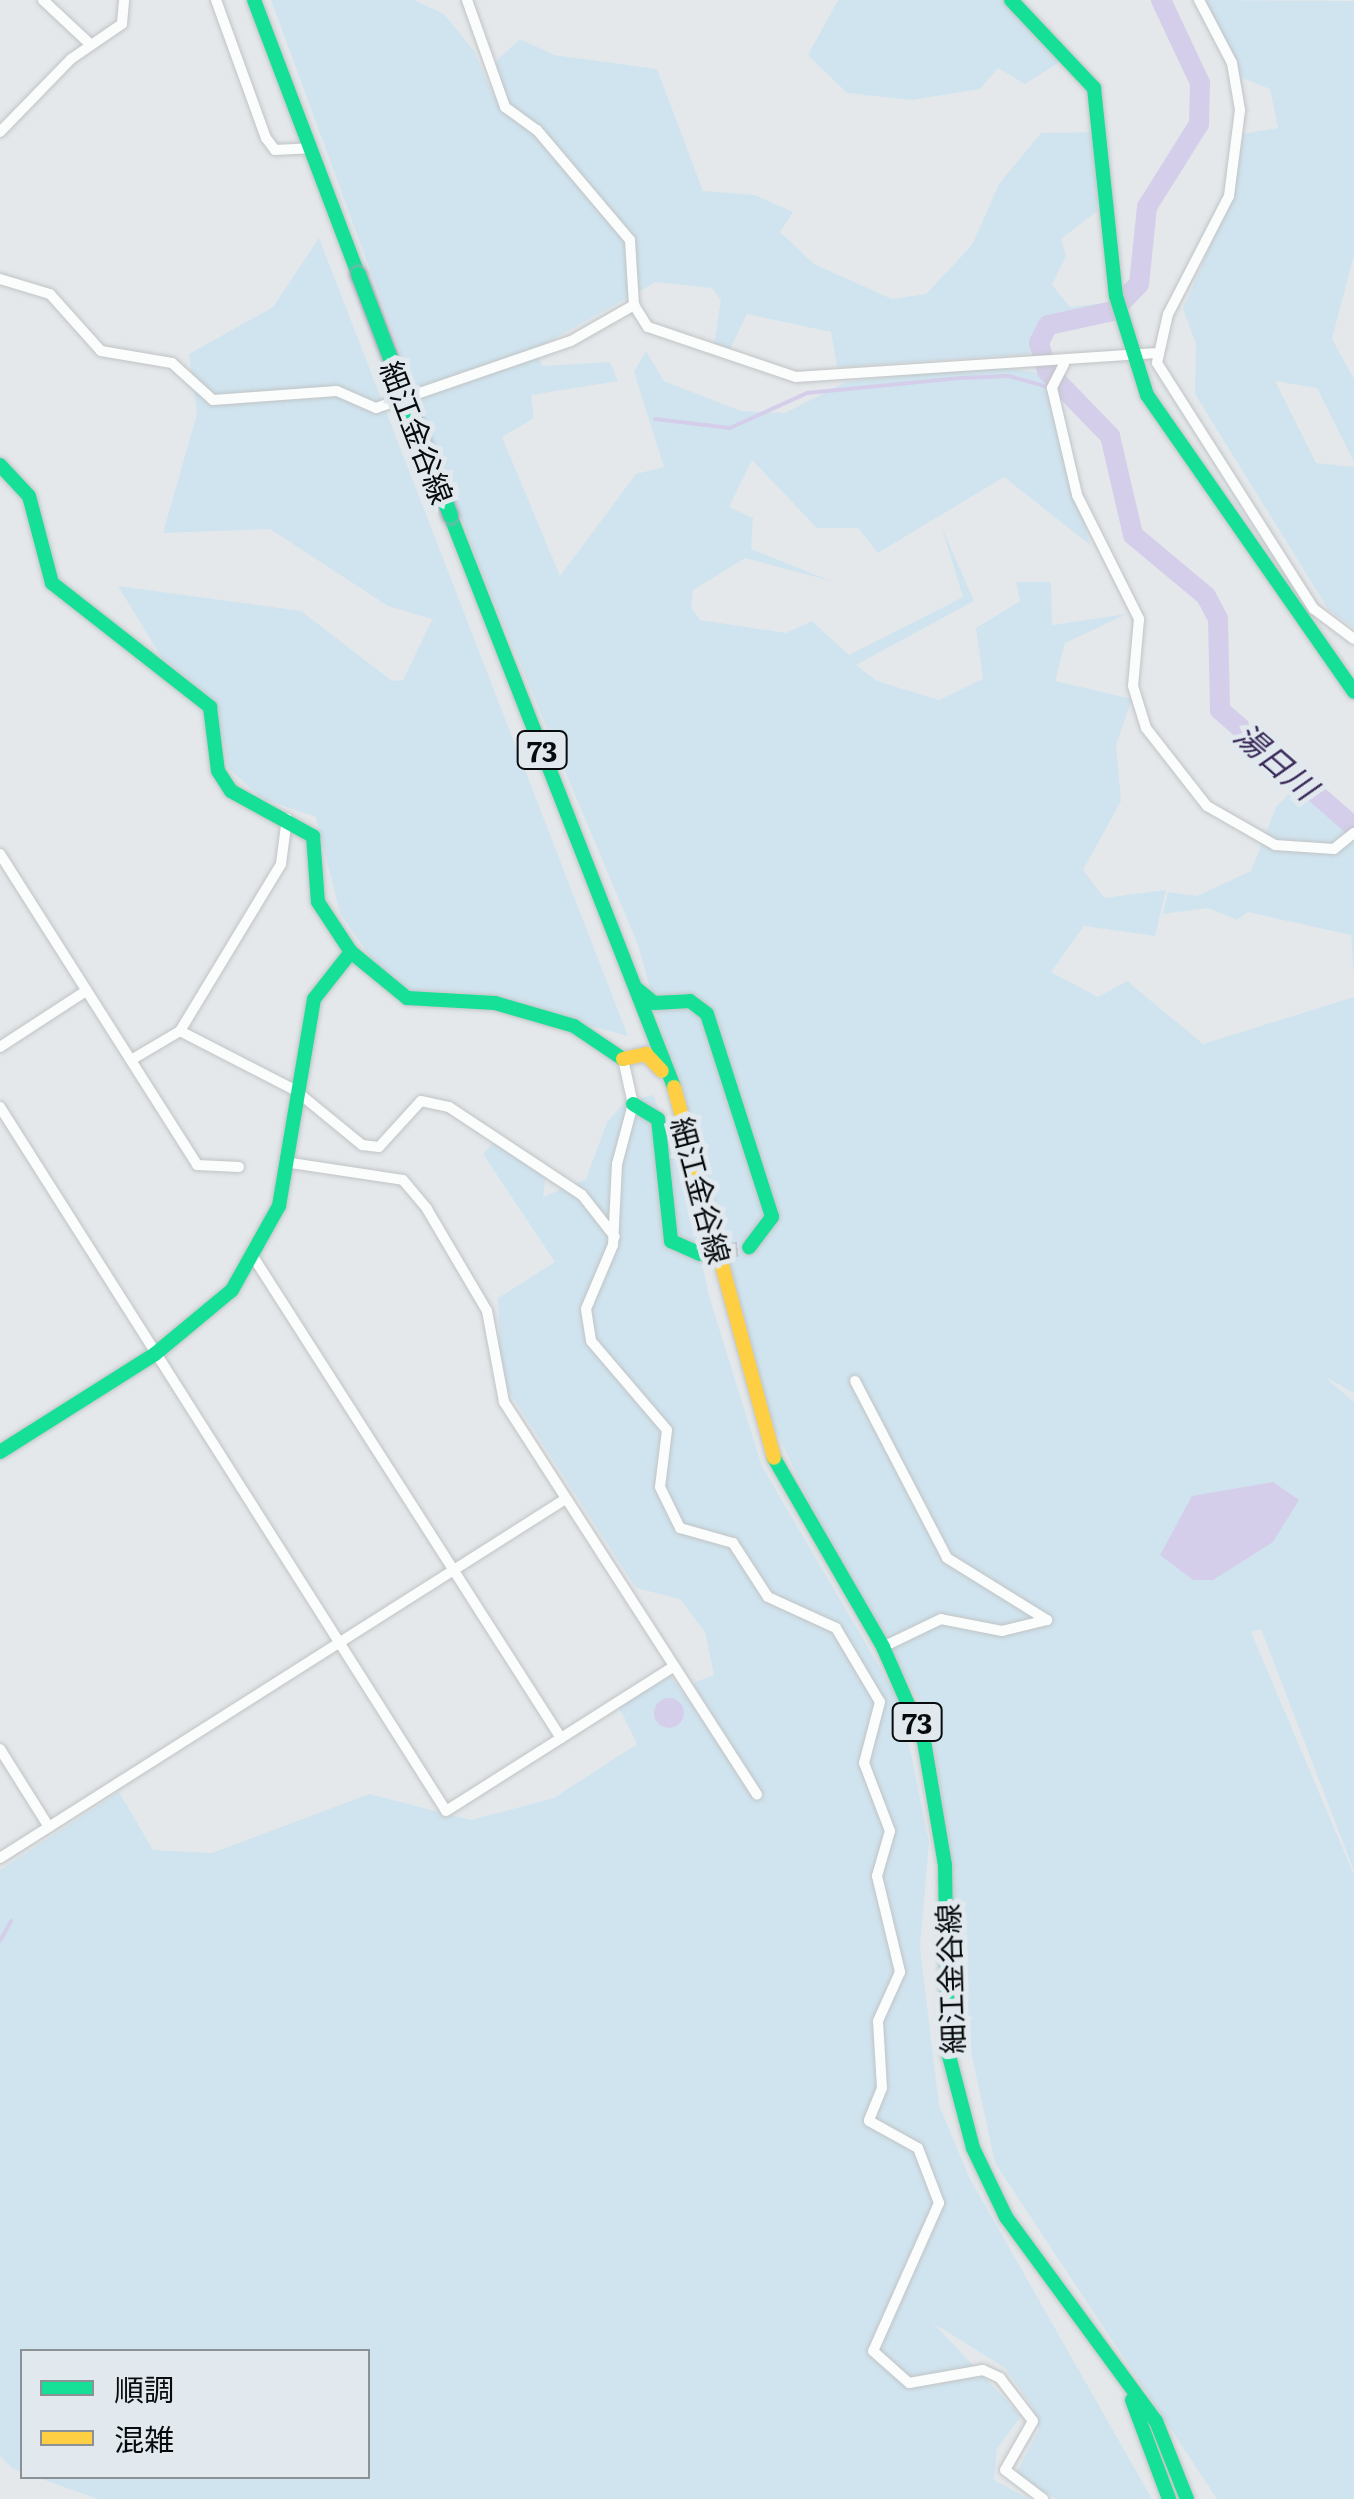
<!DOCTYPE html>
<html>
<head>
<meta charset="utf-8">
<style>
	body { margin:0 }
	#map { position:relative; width:1354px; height:2499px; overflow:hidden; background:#e4e8eb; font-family:Literata,"Noto Sans JP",serif }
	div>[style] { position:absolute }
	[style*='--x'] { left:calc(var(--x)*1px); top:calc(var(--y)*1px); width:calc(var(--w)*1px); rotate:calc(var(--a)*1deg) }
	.green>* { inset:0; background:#d0e4ef }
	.water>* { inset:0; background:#d4ceea }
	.round { border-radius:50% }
	.stream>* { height:4px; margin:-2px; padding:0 2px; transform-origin:2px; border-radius:2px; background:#d4ceea }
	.river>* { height:20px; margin:-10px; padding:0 10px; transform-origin:10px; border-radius:10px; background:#d4ceea }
	.primary-tunnel>* { height:15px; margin-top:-7.5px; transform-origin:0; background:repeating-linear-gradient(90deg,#c3c7ca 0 15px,transparent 0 23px) }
	.roads { filter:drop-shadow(0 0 2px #c0c4c5) drop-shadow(0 0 2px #c0c4c5) }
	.street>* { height:10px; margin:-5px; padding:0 5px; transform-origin:5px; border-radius:5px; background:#fbfcfc }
	.fast>* { height:14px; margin:-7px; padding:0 7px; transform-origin:7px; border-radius:7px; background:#16e098 }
	.slow>* { height:14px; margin:-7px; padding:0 7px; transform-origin:7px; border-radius:7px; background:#ffcf43 }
	.bridges { filter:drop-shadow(0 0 2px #9fa5b2) drop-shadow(0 0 2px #9fa5b2) }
	.fast-bridge>* { height:15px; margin:-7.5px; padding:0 7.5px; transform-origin:7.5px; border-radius:7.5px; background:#16e098 }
	span { translate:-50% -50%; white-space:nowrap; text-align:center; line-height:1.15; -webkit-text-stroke:10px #e1e9ee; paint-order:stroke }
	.shield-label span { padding:2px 8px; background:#e1e9ee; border:2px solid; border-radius:8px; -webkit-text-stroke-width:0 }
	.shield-label { font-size:28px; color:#090c0e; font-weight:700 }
	.street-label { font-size:30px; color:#090c0e }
	.water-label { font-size:32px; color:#382757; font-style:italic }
	.legend { position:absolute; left:20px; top:2349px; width:350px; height:130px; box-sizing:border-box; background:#e1e9ee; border:2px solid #8b9194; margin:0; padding:12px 18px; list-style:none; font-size:30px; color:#090c0e }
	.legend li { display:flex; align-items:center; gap:20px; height:50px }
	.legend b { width:50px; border:2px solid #8b9194 }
</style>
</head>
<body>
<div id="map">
	<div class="green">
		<div style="clip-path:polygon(271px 0,414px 0,444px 14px,474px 51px,495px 99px,497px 60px,520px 39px,554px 55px,657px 69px,703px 191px,755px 195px,793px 212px,780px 232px,814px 264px,892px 299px,926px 294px,972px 245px,999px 184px,1041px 133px,1098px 132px,1097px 211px,1061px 239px,1066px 256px,1052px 285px,1070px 307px,1104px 303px,1045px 325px,1029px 354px,837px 367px,831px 332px,747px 314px,730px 349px,714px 344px,721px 300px,712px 288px,656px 282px,537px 348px,542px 366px,610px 362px,618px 381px,531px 395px,534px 418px,502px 437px,560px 576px,636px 474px,664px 467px,634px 372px,646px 351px,664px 381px,741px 411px,785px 413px,846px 382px,987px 365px,1039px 373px,1057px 405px,1090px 545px,1004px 477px,878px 553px,858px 528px,817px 528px,752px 460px,729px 507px,753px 518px,751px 549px,831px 581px,745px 558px,693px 590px,691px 607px,700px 620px,786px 633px,812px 621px,849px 655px,963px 597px,942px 528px,974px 601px,856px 665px,877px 681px,939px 700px,983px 679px,976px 628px,1020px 601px,1016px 582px,1051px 582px,1052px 625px,1127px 614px,1065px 643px,1055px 681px,1132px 699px,1116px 745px,1121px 801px,1083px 870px,1104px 898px,1166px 890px,1155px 936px,1084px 926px,1051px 972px,1098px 997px,1127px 981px,1203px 1044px,1354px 997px,1354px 1393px,1325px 1377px,1354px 1402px,1354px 1871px,1261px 1629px,1251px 1632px,1354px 1875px,1354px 2499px,1217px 2499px,995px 2163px,965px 2024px,932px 1723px,838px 1564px,766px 1409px,638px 945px,477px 561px)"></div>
		<div style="clip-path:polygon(838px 0,1003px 0,1063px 60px,1025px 84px,998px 68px,980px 89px,912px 100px,847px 93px,808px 55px)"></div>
		<div style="clip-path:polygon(1202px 0,1354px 1px,1354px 255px,1332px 339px,1354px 379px,1354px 462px,1317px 388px,1275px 381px,1316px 463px,1354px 467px,1354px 628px,1328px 609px,1195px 394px,1196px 344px,1183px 309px,1235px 189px,1242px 134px,1278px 128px,1270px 89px,1238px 76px)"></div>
		<div style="clip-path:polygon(319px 238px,628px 1036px,460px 992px,409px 992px,373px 961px,340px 913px,316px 817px,263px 799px,229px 769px,215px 701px,162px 658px,118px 586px,301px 611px,392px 681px,403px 680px,436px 612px,432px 619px,388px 606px,270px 529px,163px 533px,197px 414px,189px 354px,273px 307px)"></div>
		<div style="clip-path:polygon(1296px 786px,1354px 834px,1354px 975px,1351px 935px,1248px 912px,1237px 920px,1208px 908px,1163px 914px,1168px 892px,1197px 896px,1251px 871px,1276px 807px)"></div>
		<div style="clip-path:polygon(653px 1095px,682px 1166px,709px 1296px,762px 1466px,901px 1704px,929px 1843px,920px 1947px,939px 2105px,969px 2177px,1152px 2499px,1056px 2499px,1015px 2476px,1039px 2429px,1032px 2406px,1005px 2368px,933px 2323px,1021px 2416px,997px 2449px,994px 2480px,1029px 2499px,98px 2499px,36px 2477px,368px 2476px,368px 2352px,22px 2352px,22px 2472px,12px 2468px,0 2456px,0 1870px,119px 1792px,153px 1850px,212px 1853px,369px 1794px,471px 1820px,554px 1798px,637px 1744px,619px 1707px,670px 1676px,756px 1787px,693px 1683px,714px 1675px,705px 1632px,680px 1599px,636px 1588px,500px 1378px,498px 1298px,555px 1262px,483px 1154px,499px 1136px,546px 1174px,543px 1197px,586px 1179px,607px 1122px,625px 1102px)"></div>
	</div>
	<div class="water">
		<div style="clip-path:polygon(1273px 1482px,1299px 1500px,1273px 1542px,1213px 1580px,1193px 1580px,1160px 1555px,1192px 1496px)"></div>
		<div class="round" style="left:654px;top:1698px;width:30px;height:30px"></div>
	</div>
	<div class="stream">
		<div style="--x:1056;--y:392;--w:15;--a:-8"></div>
		<div style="--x:655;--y:419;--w:76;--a:6.8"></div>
		<div style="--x:730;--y:428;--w:85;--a:-24.4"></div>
		<div style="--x:807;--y:393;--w:155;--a:-5.6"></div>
		<div style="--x:961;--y:378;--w:48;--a:-2.4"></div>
		<div style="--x:1009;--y:376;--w:41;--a:15.8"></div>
		<div style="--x:0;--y:1941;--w:23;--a:-61"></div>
	</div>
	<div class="river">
		<div style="--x:1161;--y:0;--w:92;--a:64.8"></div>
		<div style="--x:1200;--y:83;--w:41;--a:91.4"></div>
		<div style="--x:1199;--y:124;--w:98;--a:122.1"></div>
		<div style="--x:1147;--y:207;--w:77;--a:95.9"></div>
		<div style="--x:1139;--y:284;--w:37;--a:134"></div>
		<div style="--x:1113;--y:311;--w:66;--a:167.8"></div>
		<div style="--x:1048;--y:325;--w:20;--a:117"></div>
		<div style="--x:1039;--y:343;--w:29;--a:74"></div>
		<div style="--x:1047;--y:371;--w:91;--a:45.9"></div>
		<div style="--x:1110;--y:436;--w:102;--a:76.9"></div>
		<div style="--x:1133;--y:535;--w:95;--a:39.9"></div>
		<div style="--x:1206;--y:596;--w:26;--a:62"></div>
		<div style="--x:1218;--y:619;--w:91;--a:88.7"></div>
		<div style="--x:1220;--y:710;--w:178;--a:41.1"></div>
	</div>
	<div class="primary-tunnel">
		<div style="--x:700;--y:1254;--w:49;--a:-8.1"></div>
	</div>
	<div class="roads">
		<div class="street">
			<div style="--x:43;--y:0;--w:64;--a:43.1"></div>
			<div style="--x:216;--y:0;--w:147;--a:70.1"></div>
			<div style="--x:266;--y:138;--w:15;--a:53"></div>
			<div style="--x:275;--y:150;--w:35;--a:-3"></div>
			<div style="--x:467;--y:0;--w:114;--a:70.4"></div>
			<div style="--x:505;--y:107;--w:39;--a:36"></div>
			<div style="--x:537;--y:130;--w:144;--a:49.8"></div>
			<div style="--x:630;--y:240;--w:65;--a:86.5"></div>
			<div style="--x:634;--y:305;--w:26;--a:58"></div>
			<div style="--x:648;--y:327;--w:156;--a:18.7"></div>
			<div style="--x:796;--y:377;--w:363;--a:-3.8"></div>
			<div style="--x:1199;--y:0;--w:71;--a:62.4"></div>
			<div style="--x:1232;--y:63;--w:48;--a:80.3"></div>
			<div style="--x:1240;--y:110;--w:87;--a:97.3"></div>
			<div style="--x:1229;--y:196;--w:133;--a:117.3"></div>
			<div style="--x:1168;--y:314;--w:50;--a:102.7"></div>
			<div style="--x:1157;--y:363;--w:292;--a:57.5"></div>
			<div style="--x:1314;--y:609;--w:50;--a:36.9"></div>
			<div style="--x:0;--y:132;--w:102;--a:-45.8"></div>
			<div style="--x:71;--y:59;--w:62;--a:-34.5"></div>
			<div style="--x:122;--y:24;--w:24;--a:-85"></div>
			<div style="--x:0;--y:279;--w:52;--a:16.7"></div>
			<div style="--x:50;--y:294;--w:76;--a:48.2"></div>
			<div style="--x:101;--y:351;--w:72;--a:9.6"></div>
			<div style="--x:172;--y:363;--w:55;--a:42.1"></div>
			<div style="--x:213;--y:400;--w:124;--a:-4.2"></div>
			<div style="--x:337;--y:391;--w:43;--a:23.6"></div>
			<div style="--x:376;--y:408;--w:206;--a:-19"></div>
			<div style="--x:571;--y:341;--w:73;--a:-29.7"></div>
			<div style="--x:1064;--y:364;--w:27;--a:117"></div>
			<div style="--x:1052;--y:388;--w:110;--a:76.8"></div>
			<div style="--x:1077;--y:495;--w:139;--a:63.4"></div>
			<div style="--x:1139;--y:619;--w:67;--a:95.1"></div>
			<div style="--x:1133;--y:686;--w:44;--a:72.8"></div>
			<div style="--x:1146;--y:728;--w:99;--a:52"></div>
			<div style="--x:1207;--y:806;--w:78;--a:29.8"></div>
			<div style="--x:1275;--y:845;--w:59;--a:3.9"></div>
			<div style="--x:1334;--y:849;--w:26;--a:-39"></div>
			<div style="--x:0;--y:854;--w:368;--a:57.6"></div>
			<div style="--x:197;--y:1165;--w:42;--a:2.7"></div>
			<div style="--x:180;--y:1031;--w:129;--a:27.2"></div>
			<div style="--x:295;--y:1090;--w:87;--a:39.4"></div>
			<div style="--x:362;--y:1145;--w:17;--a:7"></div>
			<div style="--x:379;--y:1147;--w:62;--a:-47.6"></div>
			<div style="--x:421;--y:1101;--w:29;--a:12"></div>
			<div style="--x:449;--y:1107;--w:159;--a:33.5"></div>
			<div style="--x:582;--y:1195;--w:53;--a:51.8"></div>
			<div style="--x:0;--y:1047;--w:103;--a:-33.1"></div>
			<div style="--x:623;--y:1059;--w:46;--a:77.5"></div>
			<div style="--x:633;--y:1104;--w:62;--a:104.9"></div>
			<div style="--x:617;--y:1164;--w:81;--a:92.8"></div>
			<div style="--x:613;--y:1245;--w:69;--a:112.9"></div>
			<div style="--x:586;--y:1309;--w:32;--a:81"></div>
			<div style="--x:591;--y:1341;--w:117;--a:49.5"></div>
			<div style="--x:667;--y:1430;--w:57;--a:97"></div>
			<div style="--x:660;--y:1487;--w:46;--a:64"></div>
			<div style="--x:680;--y:1528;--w:55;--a:15.8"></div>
			<div style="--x:733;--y:1543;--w:64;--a:57.1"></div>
			<div style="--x:768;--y:1597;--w:75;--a:24.5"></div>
			<div style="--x:836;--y:1628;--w:86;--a:59.3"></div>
			<div style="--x:880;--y:1702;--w:63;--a:104.7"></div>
			<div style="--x:864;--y:1763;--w:73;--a:69.1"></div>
			<div style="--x:890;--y:1831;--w:47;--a:106.1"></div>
			<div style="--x:877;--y:1876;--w:99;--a:76.5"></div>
			<div style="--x:900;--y:1972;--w:54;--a:114.2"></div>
			<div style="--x:878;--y:2021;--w:67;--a:86.6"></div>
			<div style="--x:882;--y:2088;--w:35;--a:112"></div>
			<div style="--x:869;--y:2121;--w:56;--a:28.9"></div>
			<div style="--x:918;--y:2148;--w:59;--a:69.1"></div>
			<div style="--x:939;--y:2203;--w:162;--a:114"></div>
			<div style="--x:873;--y:2351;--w:48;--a:41.6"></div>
			<div style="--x:909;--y:2383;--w:75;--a:-10"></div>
			<div style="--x:983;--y:2370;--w:19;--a:25"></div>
			<div style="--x:1000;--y:2378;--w:54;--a:52.5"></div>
			<div style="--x:1033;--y:2421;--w:56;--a:119.7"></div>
			<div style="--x:1005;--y:2470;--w:48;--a:37.3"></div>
			<div style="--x:131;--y:1060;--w:57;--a:-30.6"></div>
			<div style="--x:180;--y:1031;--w:195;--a:-58.8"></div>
			<div style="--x:281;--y:864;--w:46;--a:-82.6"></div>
			<div style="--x:0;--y:1107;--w:833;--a:57.64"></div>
			<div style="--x:446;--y:1811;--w:267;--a:-32.4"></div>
			<div style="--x:291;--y:1163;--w:113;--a:8.6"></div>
			<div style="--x:403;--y:1180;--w:38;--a:50"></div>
			<div style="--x:427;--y:1209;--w:118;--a:59.5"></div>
			<div style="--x:487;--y:1311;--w:93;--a:79.4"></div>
			<div style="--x:504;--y:1402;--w:467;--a:57.2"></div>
			<div style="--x:254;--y:1258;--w:570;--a:57.4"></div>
			<div style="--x:855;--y:1381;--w:199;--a:62.5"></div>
			<div style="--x:947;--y:1558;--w:118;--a:31.8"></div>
			<div style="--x:1047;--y:1620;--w:46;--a:166.3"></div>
			<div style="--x:1002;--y:1631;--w:62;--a:-168.9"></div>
			<div style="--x:941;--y:1619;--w:64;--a:154.2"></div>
			<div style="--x:0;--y:1749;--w:92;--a:57.9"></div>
			<div style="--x:0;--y:1858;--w:668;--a:-32.41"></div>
		</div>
		<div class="fast">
			<div style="--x:254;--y:0;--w:293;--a:69.2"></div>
			<div style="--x:1011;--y:0;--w:121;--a:46.7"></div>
			<div style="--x:1094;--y:88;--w:209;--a:84"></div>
			<div style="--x:1116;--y:296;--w:104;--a:72.6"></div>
			<div style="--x:1147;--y:395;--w:362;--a:55.1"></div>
			<div style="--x:0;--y:465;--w:42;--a:46.9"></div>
			<div style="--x:29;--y:496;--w:90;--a:75.2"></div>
			<div style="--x:52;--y:583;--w:201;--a:38.1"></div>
			<div style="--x:210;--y:707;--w:64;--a:82.9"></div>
			<div style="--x:218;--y:771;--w:24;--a:57"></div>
			<div style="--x:231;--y:791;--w:94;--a:28.8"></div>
			<div style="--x:313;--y:836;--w:66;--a:85.7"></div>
			<div style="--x:318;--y:902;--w:60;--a:56.6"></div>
			<div style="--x:351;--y:952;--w:72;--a:39.4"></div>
			<div style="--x:407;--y:998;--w:88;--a:3.3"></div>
			<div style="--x:495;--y:1003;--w:82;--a:16.2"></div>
			<div style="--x:574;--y:1026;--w:59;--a:34"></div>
			<div style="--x:450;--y:515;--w:614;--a:68.61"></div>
			<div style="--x:637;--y:989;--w:22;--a:39"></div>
			<div style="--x:654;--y:1003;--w:36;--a:-3"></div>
			<div style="--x:690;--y:1001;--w:21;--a:37"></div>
			<div style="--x:707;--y:1014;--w:213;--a:72.2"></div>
			<div style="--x:772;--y:1217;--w:38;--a:127"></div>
			<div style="--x:633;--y:1104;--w:29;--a:31"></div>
			<div style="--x:658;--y:1119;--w:123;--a:83.9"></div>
			<div style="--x:671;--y:1241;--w:32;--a:24"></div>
			<div style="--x:0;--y:1452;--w:183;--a:-32.3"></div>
			<div style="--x:155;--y:1354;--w:100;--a:-39.7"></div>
			<div style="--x:232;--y:1290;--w:96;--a:-60.8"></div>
			<div style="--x:279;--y:1206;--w:210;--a:-80.4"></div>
			<div style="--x:314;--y:999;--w:60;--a:-51.8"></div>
			<div style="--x:774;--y:1458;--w:218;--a:60"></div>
			<div style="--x:883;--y:1647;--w:103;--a:66.4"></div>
			<div style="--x:924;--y:1741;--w:126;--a:80.4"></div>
			<div style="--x:945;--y:1865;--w:187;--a:89.1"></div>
			<div style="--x:948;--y:2052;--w:99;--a:75.4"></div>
			<div style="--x:973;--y:2148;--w:76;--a:64.4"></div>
			<div style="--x:1006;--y:2217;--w:253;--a:53.7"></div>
			<div style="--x:1156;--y:2421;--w:84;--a:68.3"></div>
			<div style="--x:1132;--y:2400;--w:106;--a:69.5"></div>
		</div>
		<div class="slow">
			<div style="--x:623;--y:1059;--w:24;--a:-12"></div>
			<div style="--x:646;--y:1054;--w:23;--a:47"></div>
			<div style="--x:674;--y:1087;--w:384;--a:74.9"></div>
		</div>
	</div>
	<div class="bridges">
		<div class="fast-bridge">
			<div style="--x:358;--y:274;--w:258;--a:69.1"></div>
		</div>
	</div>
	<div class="shield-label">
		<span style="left:542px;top:750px">73</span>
		<span style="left:917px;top:1722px">73</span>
	</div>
	<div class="street-label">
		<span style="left:418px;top:432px;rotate:69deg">細江金谷線</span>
		<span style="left:702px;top:1190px;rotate:75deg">細江金谷線</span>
		<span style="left:949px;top:1979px;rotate:-92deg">細江金谷線</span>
	</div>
	<div class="water-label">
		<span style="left:1277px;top:760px;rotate:41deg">湯日川</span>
	</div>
	<ul class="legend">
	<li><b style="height:12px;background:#16e098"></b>順調</li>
	<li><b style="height:12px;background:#ffcf43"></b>混雑</li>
	</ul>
</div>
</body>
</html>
